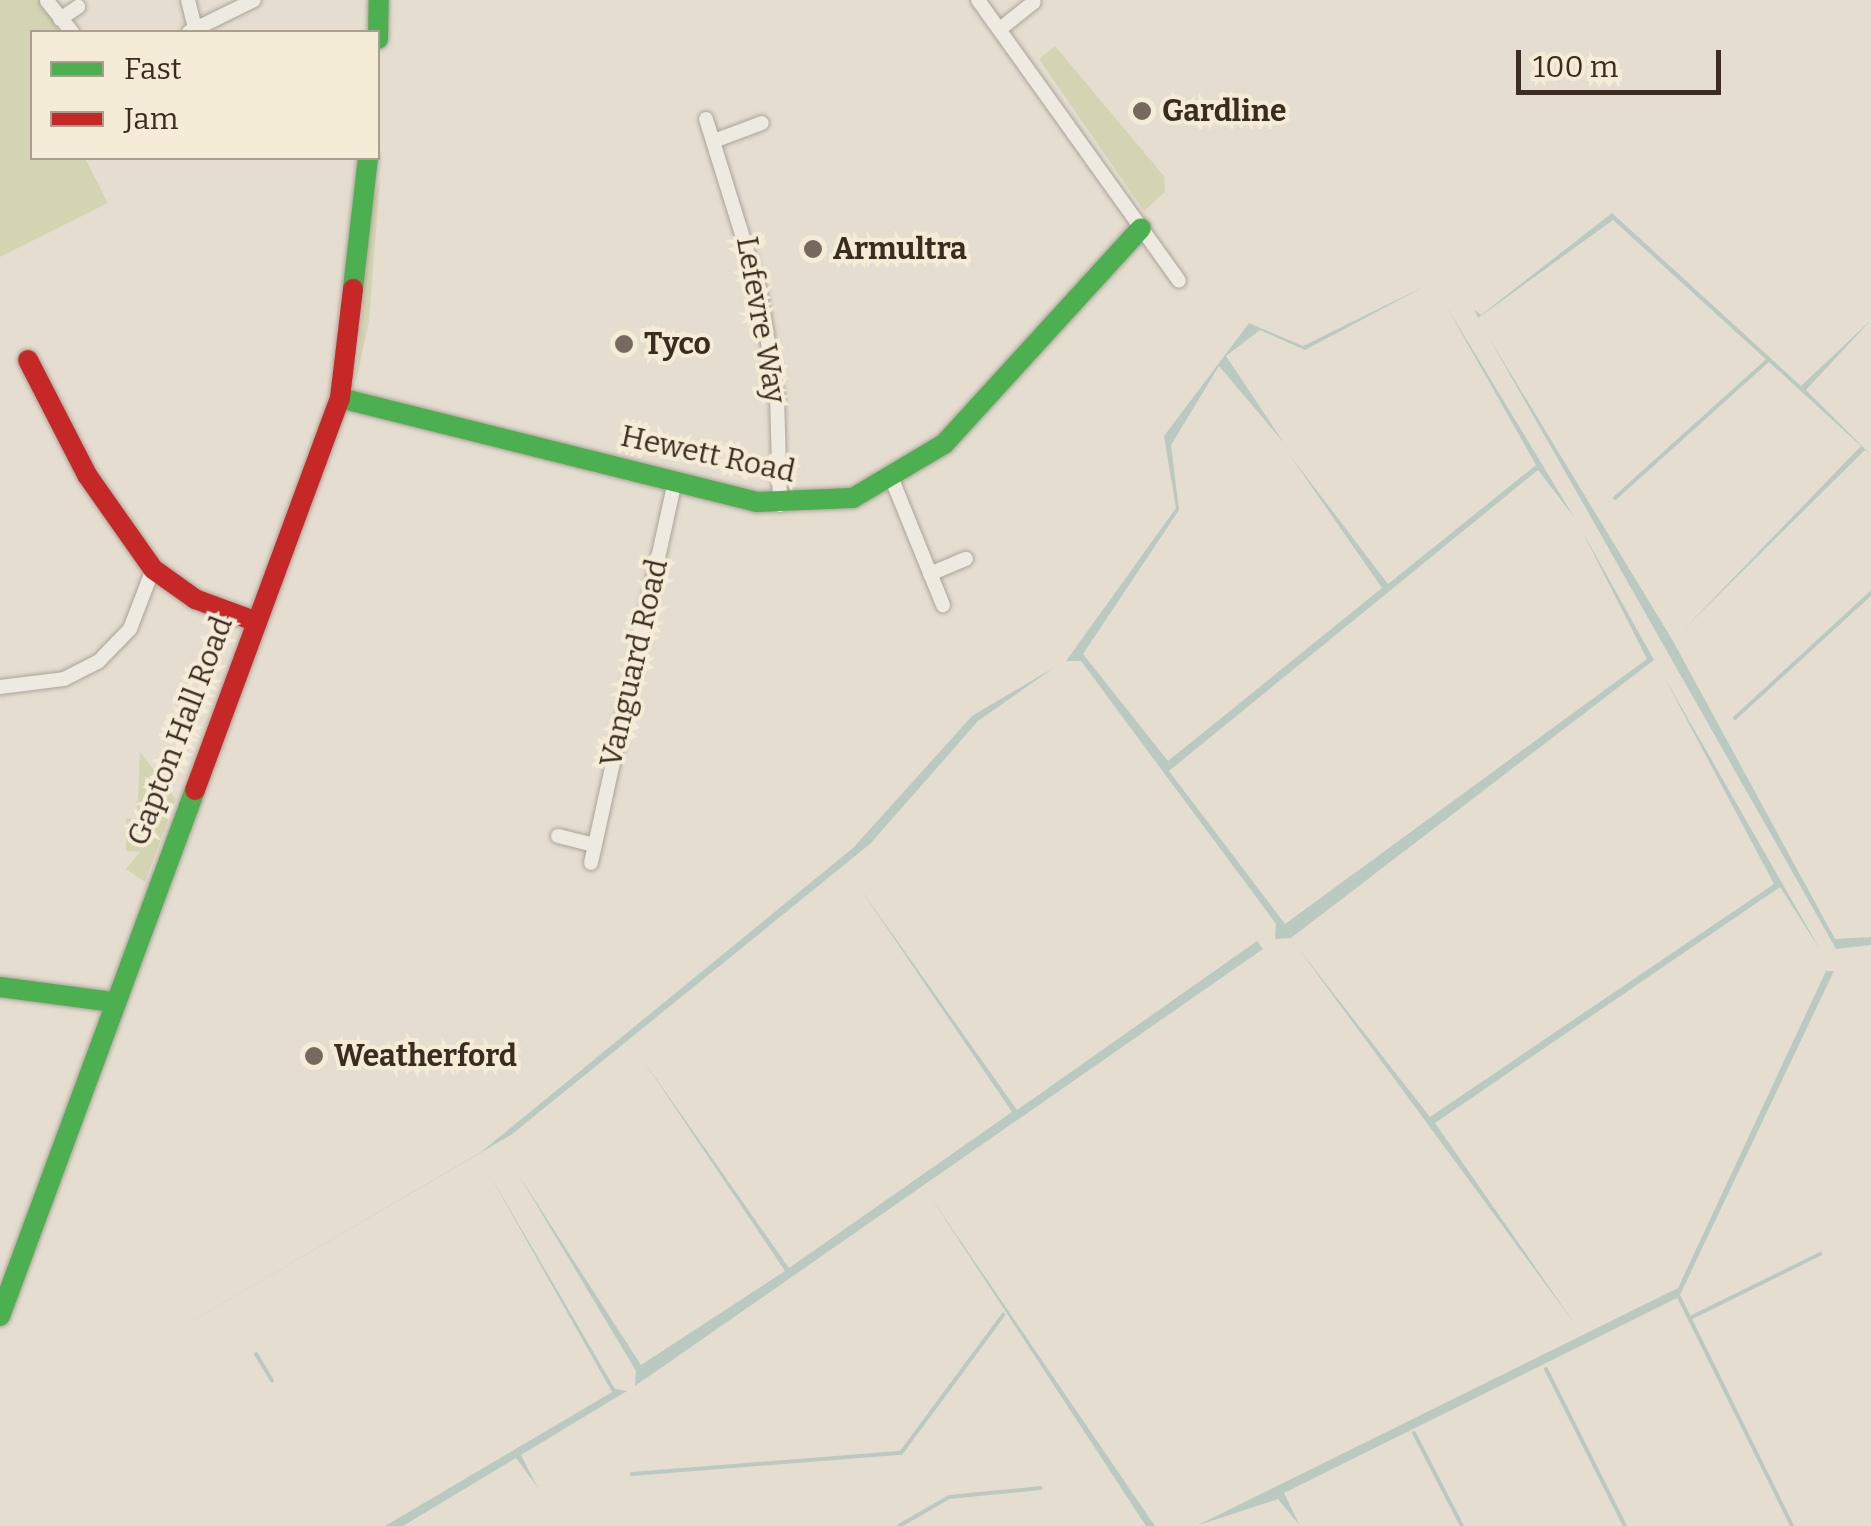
<!DOCTYPE html>
<html>
<head>
<meta charset="utf-8">
<style>
	body { margin:0 }
	#map { position:relative; width:1871px; height:1526px; overflow:hidden; background:#e5ded0; font-family:Bitter,serif }
	div>[style] { position:absolute }
	[style*='--x'] { left:calc(var(--x)*1px); top:calc(var(--y)*1px); width:calc(var(--w)*1px); rotate:calc(var(--a)*1deg) }
	.green>* { inset:0; background:#d4d4b3 }
	.water>* { inset:0; background:#bacac1 }
	.stream>* { height:4px; margin:-2px; padding:0 2px; transform-origin:2px; border-radius:2px; background:#bacac1 }
	.roads { filter:drop-shadow(0 0 2px #aba398) drop-shadow(0 0 2px #aba398) }
	.street>* { height:14px; margin:-7px; padding:0 7px; transform-origin:7px; border-radius:7px; background:#eee9e1 }
	.fast>* { height:20px; margin:-10px; padding:0 10px; transform-origin:10px; border-radius:10px; background:#4caf50 }
	.jam>* { height:20px; margin:-10px; padding:0 10px; transform-origin:10px; border-radius:10px; background:#c62828 }
	.dots>* { width:28px; height:28px; translate:-50% -50%; box-sizing:border-box; border:5px solid #f5ecd7; border-radius:50% }
	span { translate:-50% -50%; white-space:nowrap; text-align:center; line-height:1.15; -webkit-text-stroke:8px #f5ecd7; paint-order:stroke }
	.poi-label { font-size:30px; color:#3a2c20; font-weight:700 }
	.left { translate:0 -50%; text-align:left }
	.street-label { font-size:30px; color:#3a2c20 }
	.legend { position:absolute; left:30px; top:30px; width:350px; height:130px; box-sizing:border-box; background:#f5ecd7; border:2px solid #aa9f8e; margin:0; padding:12px 18px; list-style:none; font-size:30px; color:#3a2c20 }
	.legend li { display:flex; align-items:center; gap:20px; height:50px }
	.legend b { width:50px; border:2px solid #aa9f8e }
	.scale { position:absolute; left:1516px; top:50px; width:205px; height:45px; box-sizing:border-box; border:5px solid #3a2c20; border-top:0; padding-left:12px; font-size:30px; line-height:35px; white-space:nowrap; color:#3a2c20; -webkit-text-stroke:8px #f5ecd7; paint-order:stroke }
</style>
</head>
<body>
<div id="map">
	<div class="green">
		<div style="clip-path:polygon(0 0,40px 0,60px 32px,32px 32px,32px 158px,85px 158px,108px 203px,0 257px)"></div>
		<div style="clip-path:polygon(1055px 46px,1164px 176px,1165px 192px,1144px 211px,1039px 59px)"></div>
		<div style="clip-path:polygon(380px 180px,369px 321px,356px 381px,372px 205px)"></div>
		<div style="clip-path:polygon(140px 752px,176px 799px,145px 882px,126px 869px,140px 852px,126px 851px,126px 819px,137px 818px)"></div>
	</div>
	<div class="water">
		<div style="clip-path:polygon(1612px 213px,1801px 386px,1871px 320px,1806px 390px,1871px 455px,1865px 450px,1682px 631px,1861px 446px,1613px 220px,1478px 318px,1474px 309px,1481px 315px)"></div>
		<div style="clip-path:polygon(1427px 285px,1305px 350px,1260px 330px,1226px 356px,1284px 443px,1219px 366px,1171px 445px,1179px 510px,1083px 654px,1168px 761px,1382px 588px,1289px 454px,1388px 584px,1536px 465px,1445px 304px,1574px 517px,1538px 470px,1169px 771px,1285px 924px,1647px 659px,1581px 529px,1654px 660px,1291px 938px,1275px 939px,1276px 924px,1081px 661px,1066px 661px,1176px 508px,1164px 436px,1249px 323px,1303px 346px)"></div>
		<div style="clip-path:polygon(1488px 336px,1673px 641px,1835px 939px,1871px 937px,1871px 945px,1836px 949px)"></div>
		<div style="clip-path:polygon(1055px 667px,978px 721px,870px 844px,511px 1135px,57px 1400px,481px 1152px,853px 848px,972px 716px)"></div>
		<div style="clip-path:polygon(1663px 675px,1821px 951px,1780px 887px,1435px 1123px,1577px 1327px,1298px 948px,1430px 1117px,1774px 884px)"></div>
		<div style="clip-path:polygon(857px 884px,1017px 1110px,1257px 941px,1263px 949px,635px 1386px,636px 1371px,518px 1174px,641px 1365px,785px 1271px,641px 1057px,789px 1268px,1012px 1112px)"></div>
		<div style="clip-path:polygon(1826px 971px,1834px 971px,1679px 1297px,1284px 1493px,1300px 1526px,1278px 1499px,1196px 1526px,1678px 1288px)"></div>
		<div style="clip-path:polygon(488px 1172px,615px 1389px,627px 1391px,521px 1455px,538px 1488px,516px 1458px,403px 1526px,385px 1526px,612px 1392px)"></div>
		<div style="clip-path:polygon(930px 1196px,1155px 1526px,1146px 1526px)"></div>
	</div>
	<div class="stream">
		<div style="--x:1615;--y:498;--w:205;--a:-42"></div>
		<div style="--x:1735;--y:718;--w:185;--a:-42.6"></div>
		<div style="--x:1679;--y:1297;--w:255;--a:63.7"></div>
		<div style="--x:1690;--y:1318;--w:145;--a:-26.2"></div>
		<div style="--x:256;--y:1354;--w:31;--a:59"></div>
		<div style="--x:1546;--y:1369;--w:176;--a:63.3"></div>
		<div style="--x:1414;--y:1433;--w:105;--a:62.7"></div>
		<div style="--x:632;--y:1474;--w:270;--a:-4.5"></div>
		<div style="--x:901;--y:1453;--w:172;--a:-53.5"></div>
		<div style="--x:899;--y:1526;--w:58;--a:-30.1"></div>
		<div style="--x:949;--y:1497;--w:92;--a:-5.6"></div>
	</div>
	<div class="roads">
		<div class="street">
			<div style="--x:188;--y:0;--w:30;--a:76"></div>
			<div style="--x:978;--y:0;--w:345;--a:54.4"></div>
			<div style="--x:47;--y:1;--w:40;--a:51"></div>
			<div style="--x:60;--y:19;--w:22;--a:-34"></div>
			<div style="--x:1000;--y:29;--w:43;--a:-38.5"></div>
			<div style="--x:189;--y:32;--w:72;--a:-26.2"></div>
			<div style="--x:706;--y:119;--w:178;--a:72.7"></div>
			<div style="--x:759;--y:289;--w:108;--a:80.4"></div>
			<div style="--x:777;--y:395;--w:110;--a:88.4"></div>
			<div style="--x:714;--y:141;--w:51;--a:-20.6"></div>
			<div style="--x:893;--y:482;--w:133;--a:67.9"></div>
			<div style="--x:930;--y:574;--w:39;--a:-23"></div>
			<div style="--x:0;--y:687;--w:64;--a:-7.1"></div>
			<div style="--x:64;--y:679;--w:38;--a:-27"></div>
			<div style="--x:98;--y:662;--w:46;--a:-45.9"></div>
			<div style="--x:130;--y:629;--w:64;--a:-69"></div>
			<div style="--x:558;--y:836;--w:36;--a:14"></div>
			<div style="--x:591;--y:863;--w:391;--a:-77.6"></div>
		</div>
		<div class="fast">
			<div style="--x:378;--y:39;--w:39;--a:-89"></div>
			<div style="--x:353;--y:289;--w:132;--a:-83.5"></div>
			<div style="--x:340;--y:398;--w:429;--a:14"></div>
			<div style="--x:756;--y:502;--w:97;--a:-2.4"></div>
			<div style="--x:853;--y:498;--w:106;--a:-30.7"></div>
			<div style="--x:944;--y:444;--w:292;--a:-47.6"></div>
			<div style="--x:0;--y:987;--w:113;--a:7.6"></div>
			<div style="--x:0;--y:1316;--w:561;--a:-69.66"></div>
		</div>
		<div class="jam">
			<div style="--x:28;--y:360;--w:129;--a:62.8"></div>
			<div style="--x:87;--y:475;--w:115;--a:54.9"></div>
			<div style="--x:153;--y:569;--w:52;--a:35.5"></div>
			<div style="--x:195;--y:599;--w:63;--a:20.4"></div>
			<div style="--x:195;--y:790;--w:418;--a:-69.7"></div>
			<div style="--x:340;--y:398;--w:110;--a:-83.2"></div>
		</div>
	</div>
	<div class="dots">
		<div style="left:1142px;top:111px;background:#766a5e"></div>
		<div style="left:813px;top:249px;background:#766a5e"></div>
		<div style="left:624px;top:344px;background:#766a5e"></div>
		<div style="left:314px;top:1056px;background:#766a5e"></div>
	</div>
	<div class="poi-label">
		<span class="left" style="left:1162px;top:111px">Gardline</span>
		<span class="left" style="left:833px;top:249px">Armultra</span>
		<span class="left" style="left:644px;top:344px">Tyco</span>
		<span class="left" style="left:334px;top:1056px">Weatherford</span>
	</div>
	<div class="street-label">
		<span style="left:761px;top:320px;rotate:80deg">Lefevre Way</span>
		<span style="left:708px;top:454px;rotate:12deg">Hewett Road</span>
		<span style="left:634px;top:663px;rotate:-77deg">Vanguard Road</span>
		<span style="left:180px;top:731px;rotate:-69deg">Gapton Hall Road</span>
	</div>
	<ul class="legend">
	<li><b style="height:12px;background:#4caf50"></b>Fast</li>
	<li><b style="height:12px;background:#c62828"></b>Jam</li>
	</ul>
	<div class="scale">100 m</div>
</div>
</body>
</html>
